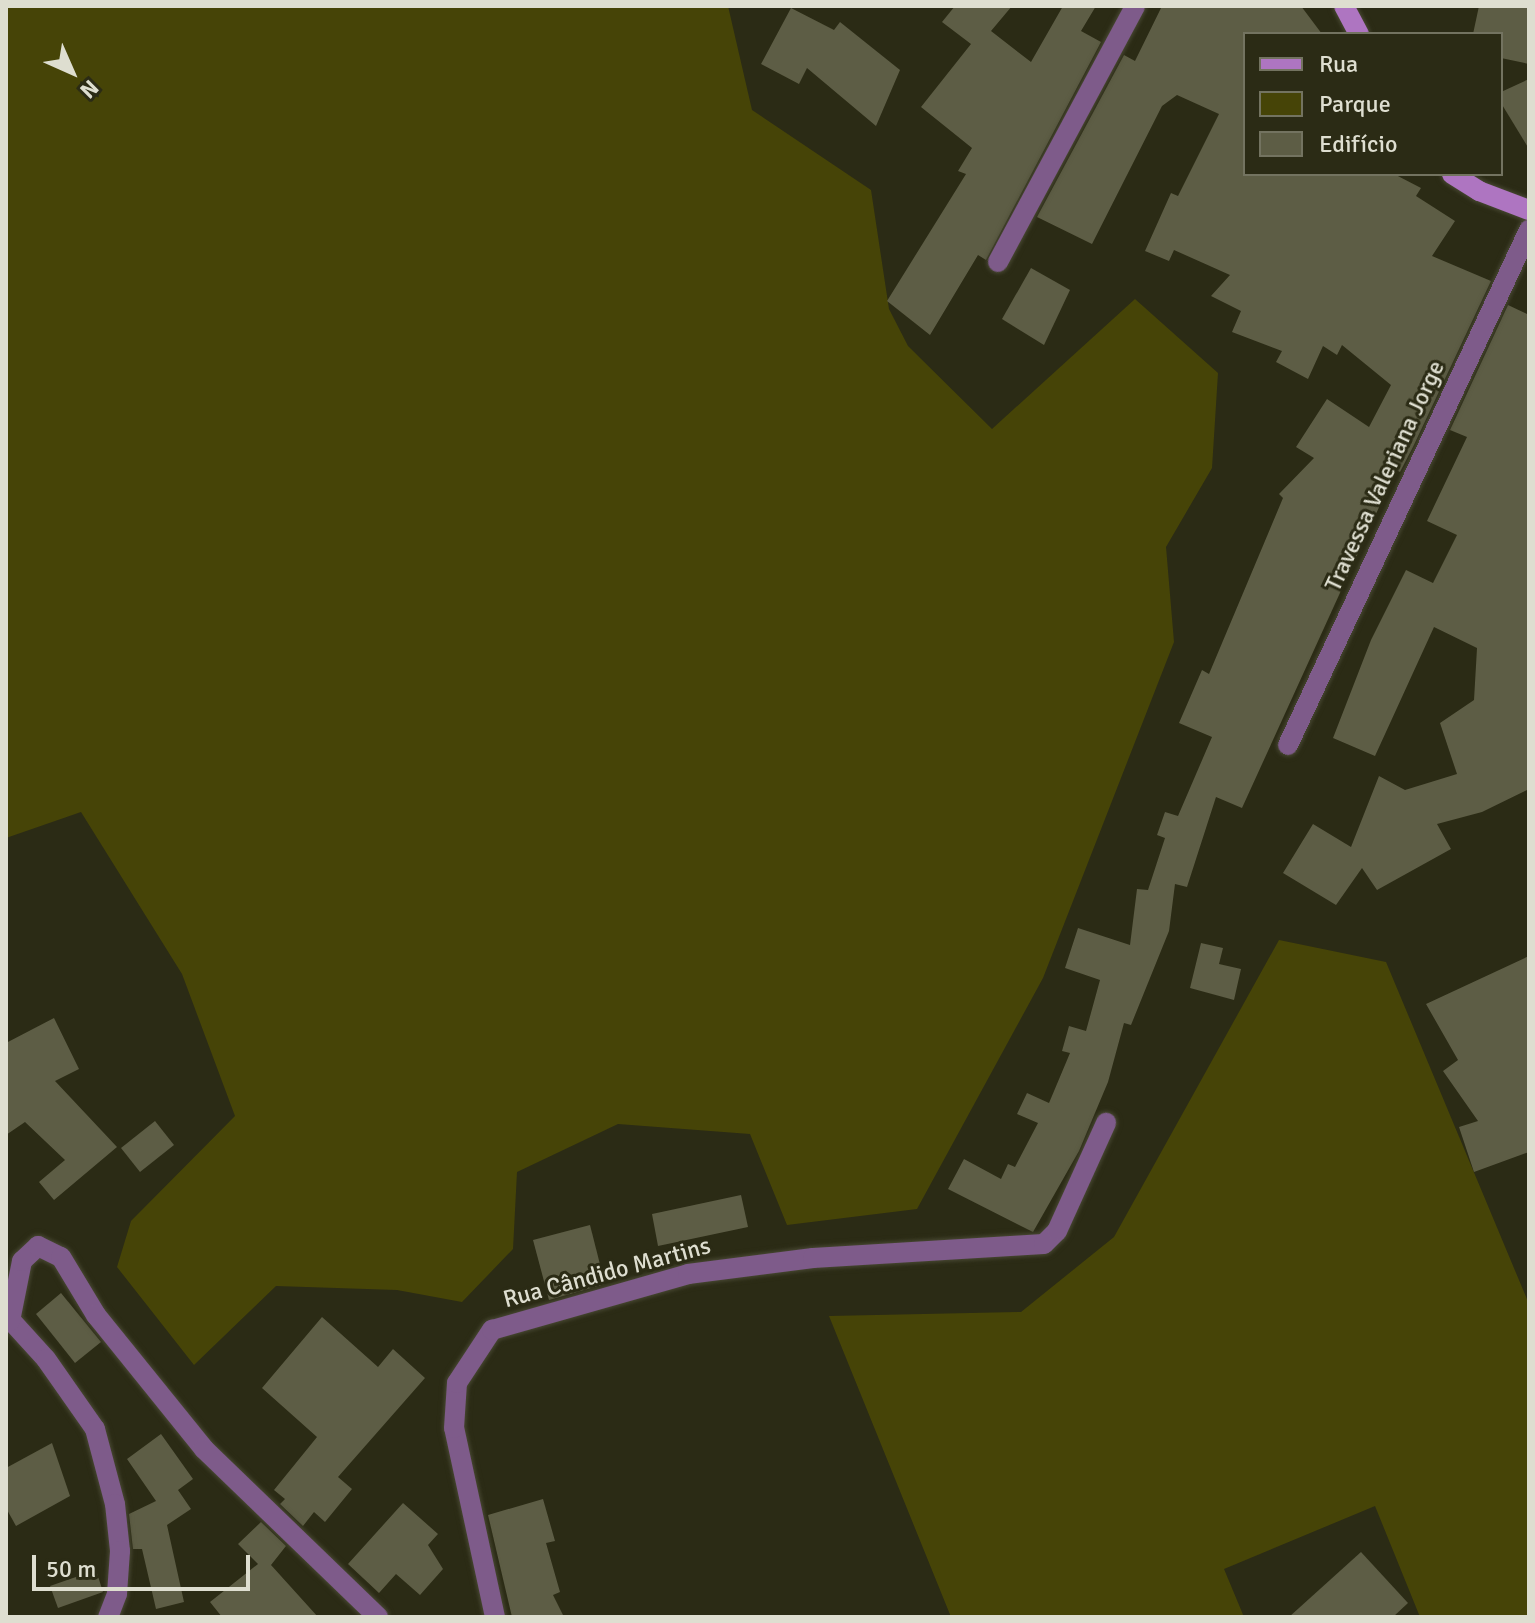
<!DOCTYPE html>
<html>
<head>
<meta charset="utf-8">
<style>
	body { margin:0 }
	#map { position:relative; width:1535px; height:1623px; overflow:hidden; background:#2b2b15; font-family:Signika,sans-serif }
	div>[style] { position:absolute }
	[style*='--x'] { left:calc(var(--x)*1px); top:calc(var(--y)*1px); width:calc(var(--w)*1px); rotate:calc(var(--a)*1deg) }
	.green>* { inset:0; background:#464407 }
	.building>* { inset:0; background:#5d5d45 }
	.roads { filter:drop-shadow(0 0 2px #484833) drop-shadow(0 0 2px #484833) }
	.street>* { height:20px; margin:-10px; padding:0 10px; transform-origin:10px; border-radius:10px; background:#7e5b8a }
	.secondary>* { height:20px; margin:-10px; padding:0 10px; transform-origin:10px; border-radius:10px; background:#ae75c1 }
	span { translate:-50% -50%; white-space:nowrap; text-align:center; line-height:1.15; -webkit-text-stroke:6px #2b2b15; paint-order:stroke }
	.street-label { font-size:24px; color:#deded0 }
	.frame { position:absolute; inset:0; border:8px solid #deded0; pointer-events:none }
	.legend { position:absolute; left:1243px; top:32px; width:260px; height:144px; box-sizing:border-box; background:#2b2b15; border:2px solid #737360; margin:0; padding:10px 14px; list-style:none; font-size:24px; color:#deded0 }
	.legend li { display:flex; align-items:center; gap:16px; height:40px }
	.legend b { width:40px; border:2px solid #737360 }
	.north { position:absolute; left:32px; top:32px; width:80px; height:80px; -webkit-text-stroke:6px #2b2b15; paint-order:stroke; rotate:135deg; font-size:22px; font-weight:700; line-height:32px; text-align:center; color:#deded0 }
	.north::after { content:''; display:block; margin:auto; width:28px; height:36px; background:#deded0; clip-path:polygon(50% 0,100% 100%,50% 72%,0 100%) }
	.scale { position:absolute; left:32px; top:1555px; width:218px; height:36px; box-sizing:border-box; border:4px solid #deded0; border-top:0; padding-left:10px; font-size:24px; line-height:28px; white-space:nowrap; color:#deded0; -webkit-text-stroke:6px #2b2b15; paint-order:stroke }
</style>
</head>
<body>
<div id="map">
	<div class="green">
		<div style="clip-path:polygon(6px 6px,728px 6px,752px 110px,871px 190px,889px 309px,908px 346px,992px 429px,1135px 299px,1218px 373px,1212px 468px,1166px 547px,1174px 642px,1043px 978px,917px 1209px,787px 1225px,750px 1134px,618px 1124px,517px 1172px,513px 1249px,462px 1302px,397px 1290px,276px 1286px,194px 1365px,117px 1267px,131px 1221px,235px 1116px,182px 974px,81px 812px,6px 838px)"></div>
		<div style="clip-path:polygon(1279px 940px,1386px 962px,1529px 1304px,1529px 1617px,1420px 1617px,1375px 1506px,1224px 1569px,1244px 1617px,951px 1617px,829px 1316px,1021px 1312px,1114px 1237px)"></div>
	</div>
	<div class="building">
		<div style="clip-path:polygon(955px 6px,1012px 6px,991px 31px,1031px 62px,1063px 6px,1096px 6px,1081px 31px,1101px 42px,986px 260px,978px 255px,930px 335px,887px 301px,966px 174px,958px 171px,972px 148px,921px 107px,971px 44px,942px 22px)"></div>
		<div style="clip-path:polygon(1162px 6px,1301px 6px,1322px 34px,1245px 34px,1245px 174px,1394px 174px,1421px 188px,1416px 196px,1455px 221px,1432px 256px,1491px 281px,1413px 447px,1400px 472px,1396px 470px,1242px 808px,1216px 797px,1187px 887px,1175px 884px,1169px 931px,1131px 1025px,1124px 1023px,1108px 1082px,1079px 1151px,1033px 1232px,948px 1189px,964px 1159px,1001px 1179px,1008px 1164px,1015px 1167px,1038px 1123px,1017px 1114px,1027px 1093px,1049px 1103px,1070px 1053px,1062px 1051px,1069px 1026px,1086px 1031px,1100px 980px,1065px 968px,1078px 928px,1130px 945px,1137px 889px,1148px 890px,1165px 838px,1157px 835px,1165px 812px,1178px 816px,1212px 737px,1179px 723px,1202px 670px,1209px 674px,1283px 498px,1279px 494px,1314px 458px,1296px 447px,1327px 399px,1369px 427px,1391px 385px,1342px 345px,1337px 355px,1323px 346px,1308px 379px,1276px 362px,1282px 351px,1232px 332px,1241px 311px,1211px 296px,1230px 275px,1174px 250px,1169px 261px,1145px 251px,1171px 193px,1178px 196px,1219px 114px,1177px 95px,1162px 106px,1092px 244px,1037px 217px,1124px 55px,1135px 61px)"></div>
		<div style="clip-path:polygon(1479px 6px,1529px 6px,1529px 64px,1501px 58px,1501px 34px,1473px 34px)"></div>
		<div style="clip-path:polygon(791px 8px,834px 30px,840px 22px,900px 70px,876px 126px,807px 68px,799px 84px,761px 64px)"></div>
		<div style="clip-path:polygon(1529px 79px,1529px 149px,1501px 103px,1501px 92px)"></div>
		<div style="clip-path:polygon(1031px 268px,1070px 290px,1044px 345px,1002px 319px)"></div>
		<div style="clip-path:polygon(1508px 305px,1529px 315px,1529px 789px,1482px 812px,1437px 824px,1451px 849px,1377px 890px,1362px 868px,1336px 905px,1283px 873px,1313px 824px,1351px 847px,1379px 776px,1405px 790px,1457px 774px,1440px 723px,1474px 700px,1477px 648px,1434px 627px,1375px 756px,1333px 738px,1371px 640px,1406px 570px,1433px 583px,1457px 535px,1427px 521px,1467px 437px,1450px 430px)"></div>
		<div style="clip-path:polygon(1201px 943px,1223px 948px,1219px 964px,1241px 969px,1234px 1000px,1190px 988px)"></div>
		<div style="clip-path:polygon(1529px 956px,1529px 1152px,1474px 1172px,1459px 1127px,1478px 1121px,1443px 1071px,1458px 1060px,1426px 1004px)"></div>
		<div style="clip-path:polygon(54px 1018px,79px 1069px,55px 1081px,117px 1147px,54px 1200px,39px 1182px,65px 1160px,25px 1122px,6px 1135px,6px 1043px)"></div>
		<div style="clip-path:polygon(155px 1121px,174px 1145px,140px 1172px,121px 1148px)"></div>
		<div style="clip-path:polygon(741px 1195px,748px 1227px,658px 1246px,652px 1214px)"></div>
		<div style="clip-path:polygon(590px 1225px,605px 1284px,549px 1300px,533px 1240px)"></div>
		<div style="clip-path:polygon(61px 1293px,101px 1342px,75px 1363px,36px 1314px)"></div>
		<div style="clip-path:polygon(322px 1317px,378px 1367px,393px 1349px,425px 1378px,338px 1477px,352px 1489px,325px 1522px,314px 1512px,303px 1526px,280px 1504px,285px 1499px,274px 1490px,317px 1437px,262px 1388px)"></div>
		<div style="clip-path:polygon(161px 1434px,193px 1479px,178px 1490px,191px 1509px,167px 1525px,184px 1602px,156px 1609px,142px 1549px,133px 1549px,129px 1514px,156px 1501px,127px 1459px)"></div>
		<div style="clip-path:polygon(52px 1443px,70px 1496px,16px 1526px,6px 1508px,6px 1468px)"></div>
		<div style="clip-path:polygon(543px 1499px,555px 1541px,546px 1543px,560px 1592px,553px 1595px,564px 1617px,512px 1617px,488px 1515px)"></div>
		<div style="clip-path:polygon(403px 1503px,438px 1534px,428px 1545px,443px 1569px,420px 1595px,396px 1574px,379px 1593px,348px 1564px)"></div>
		<div style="clip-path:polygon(261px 1522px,286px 1546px,271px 1565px,318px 1617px,222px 1617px,210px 1602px,258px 1564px,238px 1544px)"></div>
		<div style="clip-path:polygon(1361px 1552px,1408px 1603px,1393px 1617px,1289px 1617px)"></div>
		<div style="clip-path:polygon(96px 1570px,103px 1592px,58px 1608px,50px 1586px)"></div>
	</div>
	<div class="roads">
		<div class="street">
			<div style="--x:998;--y:262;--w:290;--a:-61.8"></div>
			<div style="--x:1288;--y:745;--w:569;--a:-64.92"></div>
			<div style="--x:6;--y:1315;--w:59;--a:47.7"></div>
			<div style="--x:46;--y:1359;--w:85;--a:55"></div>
			<div style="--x:95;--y:1429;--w:78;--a:75.1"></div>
			<div style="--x:115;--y:1504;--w:47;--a:83.9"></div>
			<div style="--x:120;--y:1551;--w:43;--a:94"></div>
			<div style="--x:117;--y:1594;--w:25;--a:111"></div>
			<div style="--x:10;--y:1321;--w:61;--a:-78.7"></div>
			<div style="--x:22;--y:1261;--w:22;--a:-43"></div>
			<div style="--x:38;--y:1246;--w:25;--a:26"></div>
			<div style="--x:61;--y:1257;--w:68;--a:58.9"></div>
			<div style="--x:96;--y:1315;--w:172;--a:51.1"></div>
			<div style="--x:204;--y:1449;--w:242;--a:44"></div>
			<div style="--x:495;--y:1617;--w:193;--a:-102.2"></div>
			<div style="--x:454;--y:1428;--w:45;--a:-86.2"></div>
			<div style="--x:457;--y:1383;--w:64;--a:-56.6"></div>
			<div style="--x:492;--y:1330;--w:204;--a:-15.9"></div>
			<div style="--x:688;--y:1274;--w:126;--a:-7.3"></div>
			<div style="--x:813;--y:1258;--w:231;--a:-3.5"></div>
			<div style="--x:1044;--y:1244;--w:18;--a:-45"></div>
			<div style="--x:1057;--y:1231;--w:119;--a:-65.6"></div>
		</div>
		<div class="secondary">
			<div style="--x:1344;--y:6;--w:32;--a:62"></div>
			<div style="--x:1452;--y:174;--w:32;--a:32"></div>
			<div style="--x:1479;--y:191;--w:53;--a:20.8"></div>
		</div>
	</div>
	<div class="street-label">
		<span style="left:1385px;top:476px;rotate:-65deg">Travessa Valeriana Jorge</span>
		<span style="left:607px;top:1273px;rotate:-15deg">Rua Cândido Martins</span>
	</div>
	<div class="frame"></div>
	<ul class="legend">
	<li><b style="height:10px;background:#ae75c1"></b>Rua</li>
	<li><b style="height:22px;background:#464407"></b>Parque</li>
	<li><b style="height:22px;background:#5d5d45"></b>Edifício</li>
	</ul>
	<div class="north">N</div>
	<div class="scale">50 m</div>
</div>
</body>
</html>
